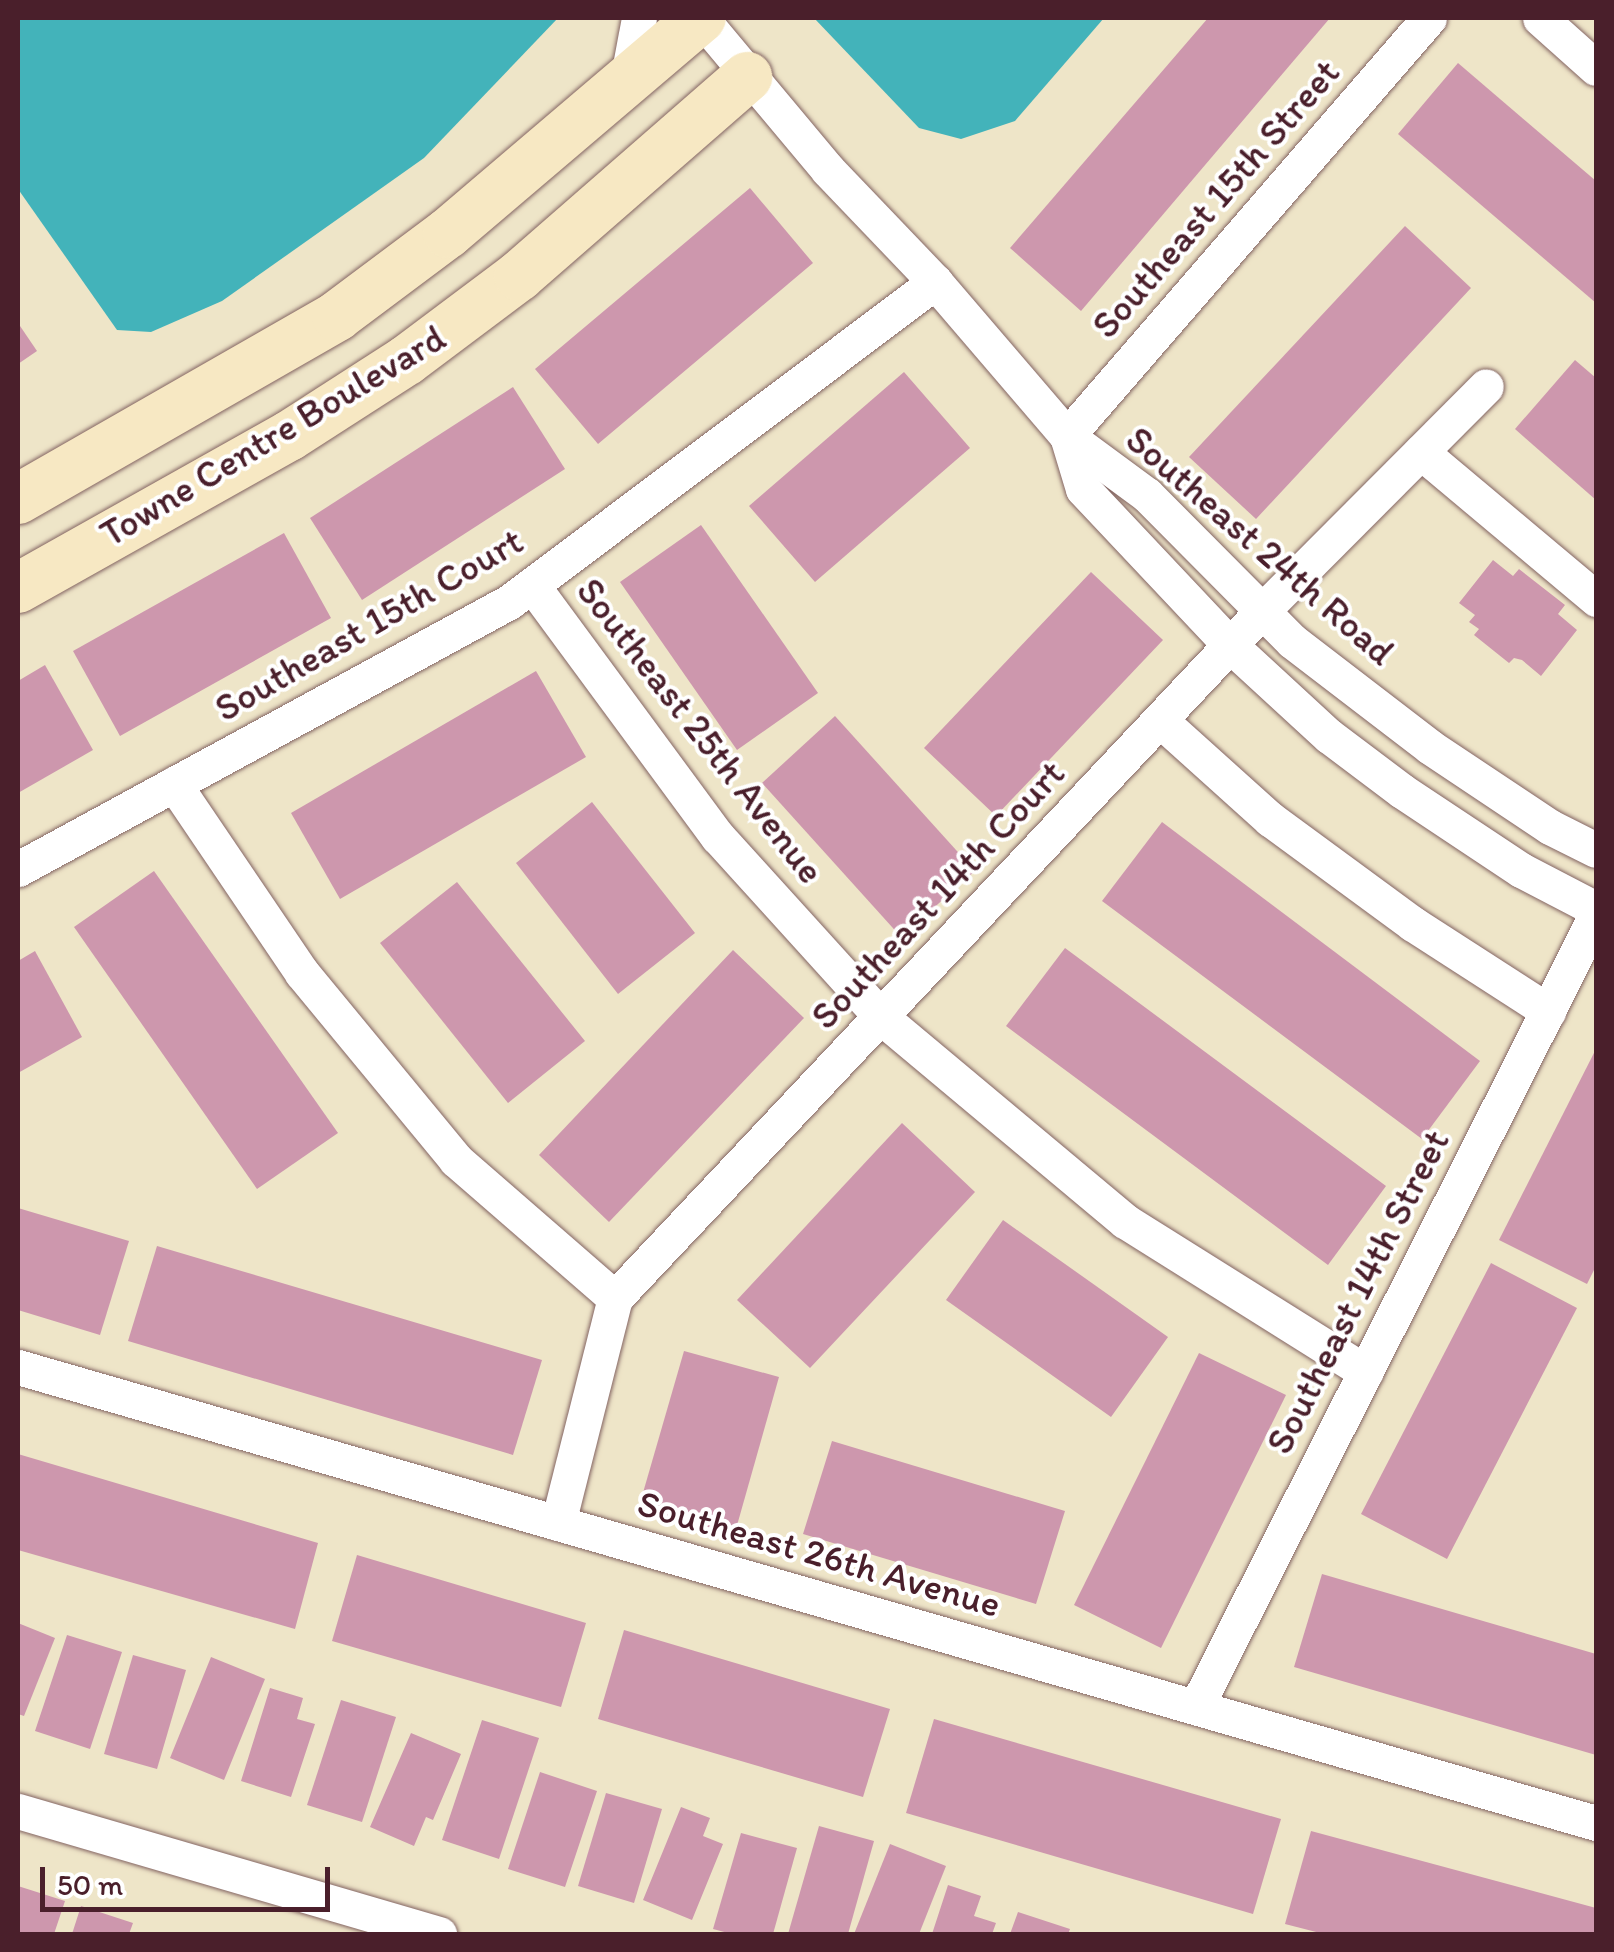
<!DOCTYPE html>
<html>
<head>
<meta charset="utf-8">
<style>
	body { margin:0 }
	#map { position:relative; width:1614px; height:1952px; overflow:hidden; background:#eee5c8; font-family:Itim,sans-serif }
	div>[style] { position:absolute }
	[style*='--x'] { left:calc(var(--x)*1px); top:calc(var(--y)*1px); width:calc(var(--w)*1px); rotate:calc(var(--a)*1deg) }
	.water>* { inset:0; background:#43b3ba }
	.building>* { inset:0; background:#cd97ad }
	.roads { filter:drop-shadow(0 0 2px #836462) drop-shadow(0 0 2px #836462) }
	.street>* { height:35px; margin:-17.5px; padding:0 17.5px; transform-origin:17.5px; border-radius:17.5px; background:#fff }
	.secondary>* { height:50px; margin:-25px; padding:0 25px; transform-origin:25px; border-radius:25px; background:#f7e8c3 }
	span { translate:-50% -50%; white-space:nowrap; text-align:center; line-height:1.15; -webkit-text-stroke:8px #fff; paint-order:stroke }
	.street-label { font-size:38px; color:#4a1f2b }
	.frame { position:absolute; inset:0; border:20px solid #4a1f2b; pointer-events:none }
	.scale { position:absolute; left:40px; top:1867px; width:290px; height:45px; box-sizing:border-box; border:5px solid #4a1f2b; border-top:0; padding-left:12px; font-size:30px; line-height:35px; white-space:nowrap; color:#4a1f2b; -webkit-text-stroke:8px #fff; paint-order:stroke }
</style>
</head>
<body>
<div id="map">
	<div class="water">
		<div style="clip-path:polygon(18px 18px,558px 18px,424px 158px,222px 301px,151px 332px,117px 330px,18px 189px)"></div>
		<div style="clip-path:polygon(814px 18px,1104px 18px,1015px 121px,961px 139px,919px 128px)"></div>
	</div>
	<div class="building">
		<div style="clip-path:polygon(1208px 18px,1330px 18px,1081px 311px,1010px 248px)"></div>
		<div style="clip-path:polygon(1458px 63px,1596px 181px,1596px 303px,1398px 134px)"></div>
		<div style="clip-path:polygon(750px 188px,813px 263px,598px 444px,535px 369px)"></div>
		<div style="clip-path:polygon(1405px 226px,1471px 288px,1256px 519px,1189px 457px)"></div>
		<div style="clip-path:polygon(18px 323px,37px 351px,18px 364px)"></div>
		<div style="clip-path:polygon(1575px 360px,1596px 378px,1596px 500px,1515px 429px)"></div>
		<div style="clip-path:polygon(904px 372px,970px 448px,815px 582px,749px 506px)"></div>
		<div style="clip-path:polygon(513px 387px,565px 469px,362px 600px,310px 518px)"></div>
		<div style="clip-path:polygon(701px 525px,818px 693px,737px 750px,620px 582px)"></div>
		<div style="clip-path:polygon(284px 533px,331px 618px,120px 736px,73px 651px)"></div>
		<div style="clip-path:polygon(1493px 560px,1513px 576px,1519px 569px,1565px 605px,1558px 614px,1577px 630px,1541px 676px,1522px 660px,1514px 658px,1509px 663px,1474px 635px,1479px 629px,1469px 622px,1475px 615px,1459px 603px)"></div>
		<div style="clip-path:polygon(1091px 572px,1163px 640px,996px 816px,924px 748px)"></div>
		<div style="clip-path:polygon(45px 665px,93px 750px,18px 793px,18px 681px)"></div>
		<div style="clip-path:polygon(536px 671px,586px 757px,340px 899px,291px 813px)"></div>
		<div style="clip-path:polygon(835px 716px,975px 871px,901px 937px,762px 783px)"></div>
		<div style="clip-path:polygon(592px 802px,695px 933px,618px 994px,516px 863px)"></div>
		<div style="clip-path:polygon(1162px 822px,1480px 1061px,1422px 1139px,1102px 901px)"></div>
		<div style="clip-path:polygon(154px 871px,338px 1133px,257px 1189px,74px 927px)"></div>
		<div style="clip-path:polygon(457px 882px,585px 1041px,508px 1103px,380px 943px)"></div>
		<div style="clip-path:polygon(1065px 948px,1386px 1186px,1328px 1265px,1006px 1026px)"></div>
		<div style="clip-path:polygon(733px 950px,804px 1018px,609px 1222px,539px 1155px)"></div>
		<div style="clip-path:polygon(35px 951px,82px 1037px,18px 1073px,18px 961px)"></div>
		<div style="clip-path:polygon(1596px 1049px,1596px 1266px,1587px 1284px,1499px 1240px)"></div>
		<div style="clip-path:polygon(902px 1123px,975px 1192px,810px 1368px,737px 1300px)"></div>
		<div style="clip-path:polygon(18px 1208px,129px 1241px,100px 1335px,18px 1310px)"></div>
		<div style="clip-path:polygon(1003px 1220px,1168px 1337px,1111px 1417px,946px 1300px)"></div>
		<div style="clip-path:polygon(157px 1246px,542px 1360px,513px 1455px,128px 1341px)"></div>
		<div style="clip-path:polygon(1491px 1263px,1577px 1308px,1447px 1559px,1361px 1514px)"></div>
		<div style="clip-path:polygon(684px 1351px,779px 1377px,734px 1536px,638px 1510px)"></div>
		<div style="clip-path:polygon(1199px 1353px,1286px 1395px,1161px 1648px,1074px 1605px)"></div>
		<div style="clip-path:polygon(832px 1441px,1065px 1511px,1036px 1604px,803px 1534px)"></div>
		<div style="clip-path:polygon(18px 1454px,318px 1543px,295px 1629px,18px 1550px)"></div>
		<div style="clip-path:polygon(357px 1555px,586px 1623px,561px 1707px,332px 1641px)"></div>
		<div style="clip-path:polygon(1322px 1574px,1596px 1654px,1596px 1755px,1294px 1667px)"></div>
		<div style="clip-path:polygon(18px 1623px,55px 1638px,24px 1716px,18px 1714px)"></div>
		<div style="clip-path:polygon(624px 1630px,890px 1709px,863px 1797px,598px 1719px)"></div>
		<div style="clip-path:polygon(67px 1635px,122px 1652px,90px 1749px,35px 1731px)"></div>
		<div style="clip-path:polygon(133px 1655px,186px 1670px,157px 1769px,104px 1754px)"></div>
		<div style="clip-path:polygon(211px 1657px,265px 1679px,224px 1780px,170px 1758px)"></div>
		<div style="clip-path:polygon(270px 1688px,303px 1698px,297px 1719px,315px 1724px,291px 1797px,241px 1781px)"></div>
		<div style="clip-path:polygon(341px 1700px,396px 1717px,362px 1822px,307px 1805px)"></div>
		<div style="clip-path:polygon(934px 1719px,1281px 1819px,1253px 1914px,906px 1813px)"></div>
		<div style="clip-path:polygon(482px 1720px,539px 1738px,499px 1859px,442px 1840px)"></div>
		<div style="clip-path:polygon(411px 1733px,461px 1754px,433px 1820px,426px 1817px,414px 1846px,370px 1827px)"></div>
		<div style="clip-path:polygon(540px 1772px,597px 1791px,565px 1887px,508px 1869px)"></div>
		<div style="clip-path:polygon(606px 1793px,662px 1809px,634px 1903px,578px 1886px)"></div>
		<div style="clip-path:polygon(681px 1807px,710px 1818px,703px 1836px,723px 1844px,692px 1920px,643px 1900px)"></div>
		<div style="clip-path:polygon(819px 1826px,874px 1841px,848px 1934px,788px 1934px)"></div>
		<div style="clip-path:polygon(1311px 1831px,1596px 1908px,1596px 1934px,1324px 1934px,1285px 1924px)"></div>
		<div style="clip-path:polygon(741px 1833px,797px 1848px,773px 1934px,732px 1934px,713px 1929px)"></div>
		<div style="clip-path:polygon(890px 1844px,946px 1866px,919px 1934px,854px 1934px)"></div>
		<div style="clip-path:polygon(948px 1885px,981px 1896px,974px 1916px,996px 1923px,992px 1934px,932px 1934px)"></div>
		<div style="clip-path:polygon(18px 1886px,65px 1901px,54px 1934px,18px 1934px)"></div>
		<div style="clip-path:polygon(81px 1906px,133px 1923px,129px 1934px,72px 1934px)"></div>
		<div style="clip-path:polygon(1018px 1912px,1070px 1929px,1068px 1934px,1010px 1934px)"></div>
	</div>
	<div class="roads">
		<div class="street">
			<div style="--x:701;--y:18;--w:198;--a:50.1"></div>
			<div style="--x:828;--y:170;--w:155;--a:46.3"></div>
			<div style="--x:935;--y:282;--w:203;--a:49.4"></div>
			<div style="--x:1067;--y:436;--w:99;--a:36.4"></div>
			<div style="--x:1147;--y:495;--w:206;--a:45.2"></div>
			<div style="--x:1292;--y:641;--w:174;--a:37.5"></div>
			<div style="--x:1430;--y:747;--w:144;--a:33.7"></div>
			<div style="--x:1550;--y:827;--w:51;--a:26.6"></div>
			<div style="--x:1540;--y:18;--w:75;--a:41.8"></div>
			<div style="--x:627;--y:82;--w:65;--a:-79.4"></div>
			<div style="--x:1067;--y:436;--w:55;--a:73.2"></div>
			<div style="--x:1083;--y:489;--w:216;--a:46.7"></div>
			<div style="--x:1231;--y:646;--w:133;--a:42.6"></div>
			<div style="--x:1329;--y:736;--w:91;--a:37"></div>
			<div style="--x:1402;--y:791;--w:143;--a:33.6"></div>
			<div style="--x:1521;--y:870;--w:85;--a:27.5"></div>
			<div style="--x:1067;--y:436;--w:553;--a:-49.11"></div>
			<div style="--x:1421;--y:452;--w:229;--a:40"></div>
			<div style="--x:532;--y:585;--w:313;--a:53.6"></div>
			<div style="--x:718;--y:837;--w:243;--a:47.8"></div>
			<div style="--x:881;--y:1017;--w:318;--a:39.9"></div>
			<div style="--x:1125;--y:1221;--w:284;--a:32.1"></div>
			<div style="--x:1161;--y:721;--w:147;--a:42"></div>
			<div style="--x:1270;--y:819;--w:177;--a:36.3"></div>
			<div style="--x:1413;--y:924;--w:161;--a:32.8"></div>
			<div style="--x:174;--y:784;--w:228;--a:55.9"></div>
			<div style="--x:302;--y:973;--w:242;--a:50.5"></div>
			<div style="--x:456;--y:1160;--w:211;--a:41"></div>
			<div style="--x:18;--y:869;--w:559;--a:-28.54"></div>
			<div style="--x:509;--y:602;--w:533;--a:-36.91"></div>
			<div style="--x:18;--y:1367;--w:1643;--a:16.12"></div>
			<div style="--x:558;--y:1523;--w:232;--a:-75.8"></div>
			<div style="--x:615;--y:1298;--w:944;--a:-46.72"></div>
			<div style="--x:1262;--y:611;--w:317;--a:-45.1"></div>
			<div style="--x:1196;--y:1707;--w:887;--a:-63.2"></div>
			<div style="--x:18;--y:1811;--w:439;--a:16.3"></div>
		</div>
		<div class="secondary">
			<div style="--x:18;--y:499;--w:368;--a:-29.8"></div>
			<div style="--x:337;--y:316;--w:139;--a:-36.8"></div>
			<div style="--x:448;--y:233;--w:332;--a:-40.4"></div>
			<div style="--x:18;--y:588;--w:311;--a:-29.3"></div>
			<div style="--x:289;--y:436;--w:140;--a:-32.8"></div>
			<div style="--x:407;--y:360;--w:140;--a:-36.9"></div>
			<div style="--x:519;--y:276;--w:303;--a:-41.1"></div>
		</div>
	</div>
	<div class="street-label">
		<span style="left:1216px;top:199px;rotate:-49deg">Southeast 15th Street</span>
		<span style="left:273px;top:436px;rotate:-31deg">Towne Centre Boulevard</span>
		<span style="left:1260px;top:546px;rotate:41deg">Southeast 24th Road</span>
		<span style="left:369px;top:625px;rotate:-30deg">Southeast 15th Court</span>
		<span style="left:700px;top:731px;rotate:52deg">Southeast 25th Avenue</span>
		<span style="left:938px;top:895px;rotate:-47deg">Southeast 14th Court</span>
		<span style="left:1358px;top:1292px;rotate:-63deg">Southeast 14th Street</span>
		<span style="left:819px;top:1554px;rotate:16deg">Southeast 26th Avenue</span>
	</div>
	<div class="frame"></div>
	<div class="scale">50 m</div>
</div>
</body>
</html>
